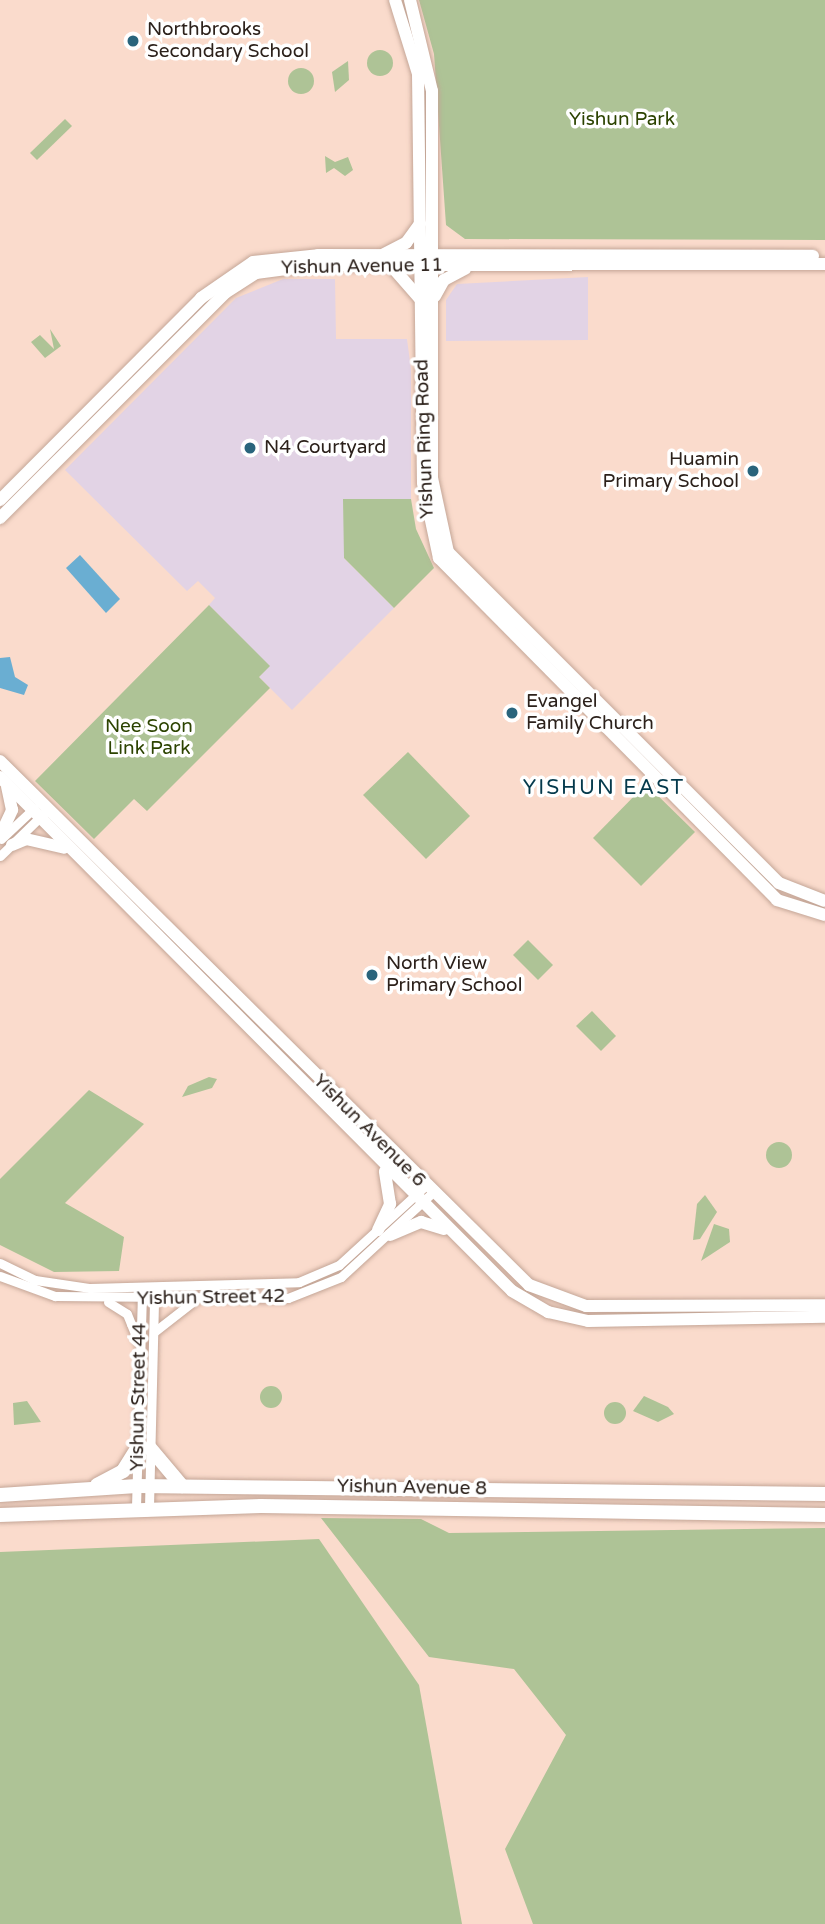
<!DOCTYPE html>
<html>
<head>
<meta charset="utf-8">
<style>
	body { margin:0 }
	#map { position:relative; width:825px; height:1924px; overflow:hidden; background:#fadbcc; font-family:"Varela Round",sans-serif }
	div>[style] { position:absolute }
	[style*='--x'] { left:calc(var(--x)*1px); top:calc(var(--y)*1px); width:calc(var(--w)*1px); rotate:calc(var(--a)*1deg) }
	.commercial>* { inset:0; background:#e2d3e5 }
	.green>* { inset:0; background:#aec396 }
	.round { border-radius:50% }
	.water>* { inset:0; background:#6aaed2 }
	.roads { filter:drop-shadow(0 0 2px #c4a697) drop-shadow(0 0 2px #c4a697) }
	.street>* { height:9px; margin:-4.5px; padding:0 4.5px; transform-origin:4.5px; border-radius:4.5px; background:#fff }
	.secondary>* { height:12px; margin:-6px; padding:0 6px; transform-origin:6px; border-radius:6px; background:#fff }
	.primary>* { height:14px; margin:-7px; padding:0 7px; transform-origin:7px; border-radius:7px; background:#fff }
	.dots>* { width:19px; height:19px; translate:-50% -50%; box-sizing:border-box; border:4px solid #fff; border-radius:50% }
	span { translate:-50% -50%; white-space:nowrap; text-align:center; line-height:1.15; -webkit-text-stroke:7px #fff; paint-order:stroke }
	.poi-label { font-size:19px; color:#2c211b }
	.left { translate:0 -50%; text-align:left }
	.right { translate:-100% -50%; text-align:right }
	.park-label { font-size:19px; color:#2c4300 }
	.street-label { font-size:19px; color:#2c211b }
	.neighbourhood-label { font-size:21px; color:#053a4c; letter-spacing:2px }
</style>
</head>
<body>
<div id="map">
	<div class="commercial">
		<div style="clip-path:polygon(588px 277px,588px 340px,446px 341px,446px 300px,457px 284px)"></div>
		<div style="clip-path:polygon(283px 279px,335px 279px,336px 339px,407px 339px,411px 369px,411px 499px,344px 499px,344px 558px,394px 608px,292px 710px,259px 677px,269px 666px,209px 605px,215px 598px,198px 581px,187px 591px,65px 470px,236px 298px)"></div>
	</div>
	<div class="green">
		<div style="clip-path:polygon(419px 0,825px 0,825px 240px,465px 239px,446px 225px,434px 54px)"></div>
		<div class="round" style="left:367px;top:50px;width:26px;height:26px"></div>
		<div style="clip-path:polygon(348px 61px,349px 80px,335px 92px,332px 72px)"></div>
		<div class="round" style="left:288px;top:68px;width:26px;height:26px"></div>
		<div style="clip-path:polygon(65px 119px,72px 126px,37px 160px,30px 153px)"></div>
		<div style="clip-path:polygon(325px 156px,335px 162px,348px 157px,353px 170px,345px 176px,334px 168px,326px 173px)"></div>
		<div style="clip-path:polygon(50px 329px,61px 346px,45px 358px,31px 342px,40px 335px,54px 349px)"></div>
		<div style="clip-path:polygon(343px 499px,411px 499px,416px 529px,434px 568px,394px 608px,344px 558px)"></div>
		<div style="clip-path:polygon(209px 605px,270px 666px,259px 677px,270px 688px,147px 811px,134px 799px,94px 839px,35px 781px)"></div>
		<div style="clip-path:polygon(408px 752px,470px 816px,426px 859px,363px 795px)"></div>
		<div style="clip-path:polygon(646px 784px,695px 832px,641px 886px,593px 838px)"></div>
		<div style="clip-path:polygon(528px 940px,553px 965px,538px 980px,513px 955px)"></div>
		<div style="clip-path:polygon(592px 1011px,616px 1036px,601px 1051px,576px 1026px)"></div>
		<div style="clip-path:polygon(209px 1077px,217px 1079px,212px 1088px,182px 1097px,188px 1086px)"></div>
		<div style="clip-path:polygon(89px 1090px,144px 1124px,65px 1203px,124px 1237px,119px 1271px,54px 1272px,0 1245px,0 1179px)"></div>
		<div class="round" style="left:766px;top:1142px;width:26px;height:26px"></div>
		<div style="clip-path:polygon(705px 1195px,717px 1212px,700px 1239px,693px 1240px,697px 1204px)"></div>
		<div style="clip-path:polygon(714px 1224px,729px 1229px,730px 1242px,701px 1261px)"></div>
		<div class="round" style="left:260px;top:1386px;width:22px;height:22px"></div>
		<div style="clip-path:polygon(644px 1396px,668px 1407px,674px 1414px,658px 1422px,633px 1411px)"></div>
		<div style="clip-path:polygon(27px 1401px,41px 1422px,14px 1425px,13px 1403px)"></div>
		<div class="round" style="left:604px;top:1402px;width:22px;height:22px"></div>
		<div style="clip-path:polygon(321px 1518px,421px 1519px,449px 1533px,825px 1528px,825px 1924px,533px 1924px,505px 1849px,566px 1735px,514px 1669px,429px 1657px)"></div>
		<div style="clip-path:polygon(319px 1539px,419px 1685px,462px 1924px,0 1924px,0 1552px)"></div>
	</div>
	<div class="water">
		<div style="clip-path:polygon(80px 555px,120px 599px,106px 613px,66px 568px)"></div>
		<div style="clip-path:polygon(10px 657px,15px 677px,28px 685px,24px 695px,0 688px,0 658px)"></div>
	</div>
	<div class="roads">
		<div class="street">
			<div style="--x:1;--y:839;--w:45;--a:-43.2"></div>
			<div style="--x:0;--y:856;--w:62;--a:-44.3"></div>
			<div style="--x:0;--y:1263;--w:39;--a:26"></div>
			<div style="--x:35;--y:1280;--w:56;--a:8.3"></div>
			<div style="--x:90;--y:1288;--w:209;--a:-1.6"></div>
			<div style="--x:299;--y:1282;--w:43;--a:-23"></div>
			<div style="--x:339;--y:1265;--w:115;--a:-42.5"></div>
			<div style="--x:0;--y:1276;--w:59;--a:20"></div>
			<div style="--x:55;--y:1296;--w:233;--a:0.5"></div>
			<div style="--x:288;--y:1298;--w:57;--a:-21.6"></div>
			<div style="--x:341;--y:1277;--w:122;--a:-42.7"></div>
			<div style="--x:108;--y:1302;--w:22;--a:32"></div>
			<div style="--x:127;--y:1314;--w:29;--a:68"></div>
			<div style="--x:154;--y:1332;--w:52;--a:-38"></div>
			<div style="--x:136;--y:1507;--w:212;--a:-88.4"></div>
			<div style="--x:149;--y:1507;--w:212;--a:-88.6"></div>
		</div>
		<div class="secondary">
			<div style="--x:395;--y:0;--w:77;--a:72.7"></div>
			<div style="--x:418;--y:74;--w:409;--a:89.3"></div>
			<div style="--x:423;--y:483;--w:77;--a:78"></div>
			<div style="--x:439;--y:558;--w:481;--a:45.3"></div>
			<div style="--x:777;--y:900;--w:50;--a:17.4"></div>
			<div style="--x:410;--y:0;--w:94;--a:76.4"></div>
			<div style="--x:432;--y:91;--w:387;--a:90"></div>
			<div style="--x:432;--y:478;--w:76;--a:77.8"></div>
			<div style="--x:448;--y:552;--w:468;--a:45"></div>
			<div style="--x:779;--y:883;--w:49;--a:21.4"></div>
			<div style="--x:384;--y:254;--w:25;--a:-27"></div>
			<div style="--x:406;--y:243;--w:24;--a:-54"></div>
			<div style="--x:394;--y:269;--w:40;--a:49"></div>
			<div style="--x:435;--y:296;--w:18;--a:-61"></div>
			<div style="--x:444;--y:280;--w:24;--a:-28"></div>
			<div style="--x:0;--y:500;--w:285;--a:-45.1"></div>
			<div style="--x:201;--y:298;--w:63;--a:-34.7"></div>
			<div style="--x:253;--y:262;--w:65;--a:-6.1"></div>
			<div style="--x:318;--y:255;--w:495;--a:0.1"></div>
			<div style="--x:0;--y:518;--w:318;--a:-45"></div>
			<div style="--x:225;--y:293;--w:37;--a:-33"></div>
			<div style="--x:256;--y:273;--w:63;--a:-7.4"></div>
			<div style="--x:318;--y:265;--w:507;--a:-0.11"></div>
			<div style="--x:0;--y:761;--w:745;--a:44.73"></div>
			<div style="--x:529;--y:1285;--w:61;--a:20.2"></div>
			<div style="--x:586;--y:1306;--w:239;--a:-0.2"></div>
			<div style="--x:0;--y:777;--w:725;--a:45.11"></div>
			<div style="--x:512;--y:1291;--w:42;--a:30.3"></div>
			<div style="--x:548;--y:1312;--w:41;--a:12.7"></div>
			<div style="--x:588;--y:1321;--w:237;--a:-1"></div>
			<div style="--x:0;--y:836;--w:29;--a:-65"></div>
			<div style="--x:12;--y:810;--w:24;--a:-102"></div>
			<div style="--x:12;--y:845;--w:15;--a:-23"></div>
			<div style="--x:26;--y:839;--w:39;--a:13"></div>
			<div style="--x:378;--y:1230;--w:29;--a:-65"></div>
			<div style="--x:390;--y:1204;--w:33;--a:-99"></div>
			<div style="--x:390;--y:1235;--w:34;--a:-23"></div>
			<div style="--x:421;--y:1222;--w:24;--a:17"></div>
		</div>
		<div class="primary">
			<div style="--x:150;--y:1448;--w:50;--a:49.9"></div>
			<div style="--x:97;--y:1485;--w:30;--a:-28"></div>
			<div style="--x:123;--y:1471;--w:28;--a:-58"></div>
			<div style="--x:0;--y:1495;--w:137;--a:-3.8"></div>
			<div style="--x:137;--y:1486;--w:688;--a:0.67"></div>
			<div style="--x:0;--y:1515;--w:261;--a:-2"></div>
			<div style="--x:261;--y:1506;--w:564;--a:0.91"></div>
		</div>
	</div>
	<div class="dots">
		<div style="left:133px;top:41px;background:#29647c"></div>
		<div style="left:250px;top:448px;background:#29647c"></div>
		<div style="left:753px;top:471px;background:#29647c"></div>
		<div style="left:512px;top:713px;background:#29647c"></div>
		<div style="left:372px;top:975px;background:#29647c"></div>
	</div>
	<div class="poi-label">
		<span class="left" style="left:147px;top:41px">Northbrooks<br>Secondary School</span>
		<span class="left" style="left:264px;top:448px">N4 Courtyard</span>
		<span class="right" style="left:739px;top:471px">Huamin<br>Primary School</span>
		<span class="left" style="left:526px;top:713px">Evangel<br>Family Church</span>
		<span class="left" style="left:386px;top:975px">North View<br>Primary School</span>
	</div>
	<div class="park-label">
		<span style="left:622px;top:120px">Yishun Park</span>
		<span style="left:149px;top:738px">Nee Soon<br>Link Park</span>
	</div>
	<div class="street-label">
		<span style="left:362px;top:267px;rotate:-1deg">Yishun Avenue 11</span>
		<span style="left:425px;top:439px;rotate:-92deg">Yishun Ring Road</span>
		<span style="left:369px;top:1131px;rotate:45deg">Yishun Avenue 6</span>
		<span style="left:211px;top:1298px;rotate:-1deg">Yishun Street 42</span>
		<span style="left:139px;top:1397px;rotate:-89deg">Yishun Street 44</span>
		<span style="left:412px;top:1488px;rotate:1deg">Yishun Avenue 8</span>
	</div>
	<div class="neighbourhood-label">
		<span style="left:604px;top:788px">YISHUN EAST</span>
	</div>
</div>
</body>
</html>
